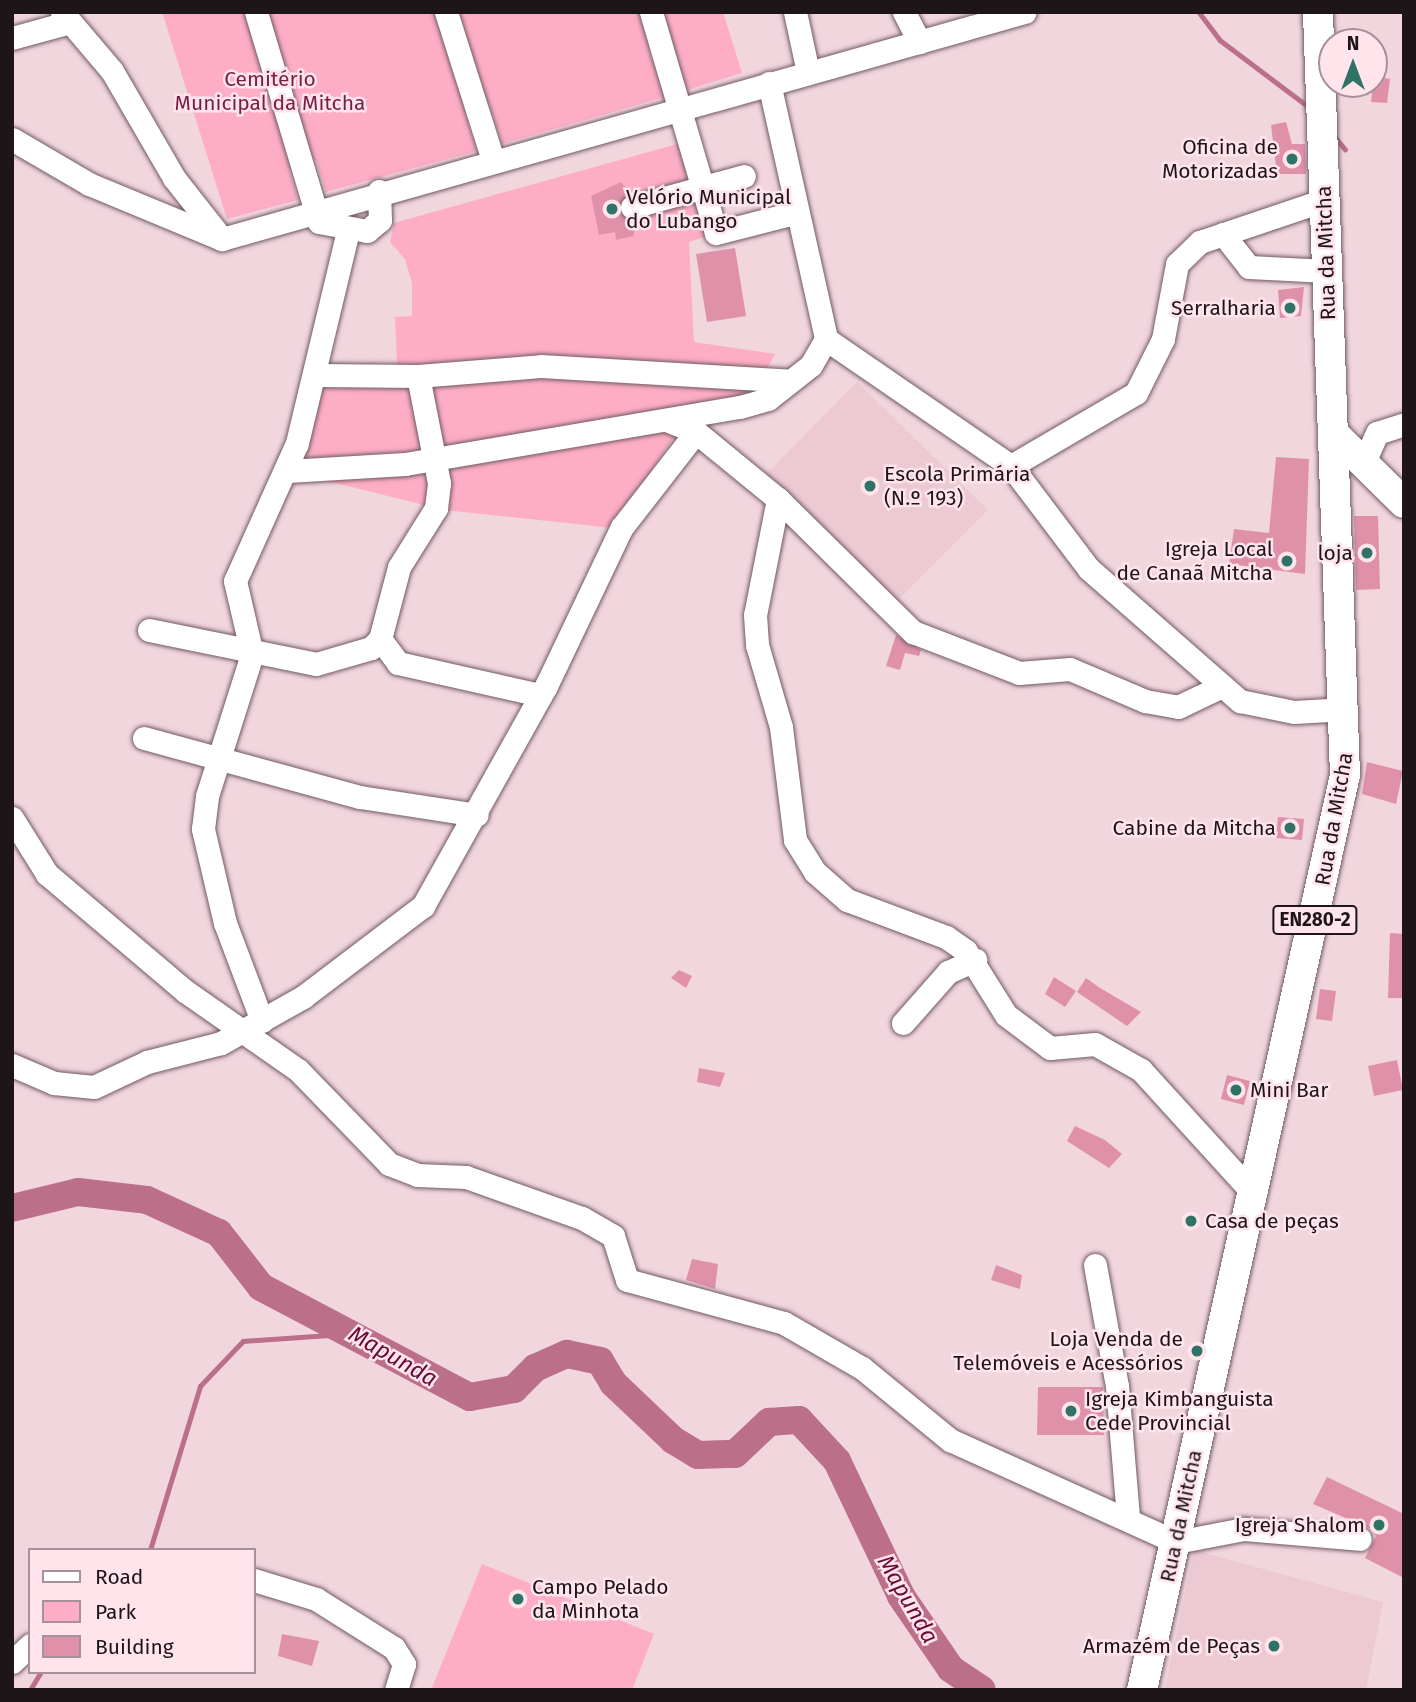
<!DOCTYPE html>
<html>
<head>
<meta charset="utf-8">
<style>
	body { margin:0 }
	#map { position:relative; width:1416px; height:1702px; overflow:hidden; background:#f1d6de; font-family:"Fira Sans",sans-serif }
	div>[style] { position:absolute }
	[style*='--x'] { left:calc(var(--x)*1px); top:calc(var(--y)*1px); width:calc(var(--w)*1px); rotate:calc(var(--a)*1deg) }
	.built>* { inset:0; background:#ecc9d3 }
	.green>* { inset:0; background:#fdaec6 }
	.stream>* { height:4.5px; margin:-2.25px; padding:0 2.25px; transform-origin:2.25px; border-radius:2.25px; background:#bb6f88 }
	.river>* { height:28px; margin:-14px; padding:0 14px; transform-origin:14px; border-radius:14px; background:#bb6f88 }
	.building>* { inset:0; background:#e091aa }
	.roads { filter:drop-shadow(0 0 2px #715a60) drop-shadow(0 0 2px #715a60) }
	.minor>* { height:23px; margin:-11.5px; padding:0 11.5px; transform-origin:11.5px; border-radius:11.5px; background:#fff }
	.major>* { height:30px; margin:-15px; padding:0 15px; transform-origin:15px; border-radius:15px; background:#fff }
	.dots>* { width:19px; height:19px; translate:-50% -50%; box-sizing:border-box; border:4px solid #ffe4eb; border-radius:50% }
	span { translate:-50% -50%; white-space:nowrap; text-align:center; line-height:1.15; -webkit-text-stroke:5px #ffe4eb; paint-order:stroke }
	.shield-label span { padding:2px 5px; background:#ffe4eb; border:2px solid; border-radius:5px; -webkit-text-stroke-width:0 }
	.shield-label { font-size:19px; color:#1e1518; font-weight:700 }
	.park-label { font-size:21px; color:#791d44 }
	.poi-label { font-size:21px; color:#1e1518 }
	.right { translate:-100% -50%; text-align:right }
	.left { translate:0 -50%; text-align:left }
	.street-label { font-size:21px; color:#1e1518 }
	.water-label { font-size:23px; color:#680936; font-style:italic }
	.frame { position:absolute; inset:0; border:14px solid #1e1518; pointer-events:none }
	.legend { position:absolute; left:28px; top:1548px; width:228px; height:126px; box-sizing:border-box; background:#ffe4eb; border:2px solid #a59197; margin:0; padding:9px 12px; list-style:none; font-size:21px; color:#1e1518 }
	.legend li { display:flex; align-items:center; gap:14px; height:35px }
	.legend b { width:35px; border:2px solid #a59197 }
	.north { position:absolute; left:1318px; top:28px; width:70px; height:70px; box-sizing:border-box; background:#ffe4eb; border:2px solid #a59197; border-radius:50%; rotate:0deg; font-size:19px; font-weight:700; line-height:28px; text-align:center; color:#1e1518 }
	.north::after { content:''; display:block; margin:auto; width:24px; height:32px; background:#2f7367; clip-path:polygon(50% 0,100% 100%,50% 72%,0 100%) }
</style>
</head>
<body>
<div id="map">
	<div class="built">
		<div style="clip-path:polygon(857px 382px,988px 510px,896px 602px,765px 475px)"></div>
		<div style="clip-path:polygon(1194px 1550px,1383px 1602px,1366px 1690px,1165px 1690px)"></div>
	</div>
	<div class="green">
		<div style="clip-path:polygon(162px 12px,723px 12px,742px 73px,687px 90px,672px 43px,649px 51px,665px 97px,502px 144px,489px 104px,465px 112px,477px 151px,326px 192px,316px 160px,289px 169px,298px 200px,227px 219px)"></div>
		<div style="clip-path:polygon(684px 142px,710px 235px,689px 242px,694px 342px,775px 354px,759px 383px,674px 437px,613px 528px,444px 510px,287px 471px,317px 375px,397px 369px,395px 317px,412px 316px,412px 283px,405px 259px,390px 242px,394px 223px)"></div>
		<div style="clip-path:polygon(482px 1564px,654px 1634px,632px 1690px,431px 1690px)"></div>
	</div>
	<div class="stream">
		<div style="--x:1199;--y:12;--w:35;--a:53"></div>
		<div style="--x:1220;--y:40;--w:111;--a:37"></div>
		<div style="--x:1335;--y:137;--w:16;--a:50"></div>
		<div style="--x:150;--y:1550;--w:171;--a:-73"></div>
		<div style="--x:200;--y:1386;--w:62;--a:-46.3"></div>
		<div style="--x:243;--y:1341;--w:115;--a:-4"></div>
		<div style="--x:30;--y:1690;--w:21;--a:-59"></div>
	</div>
	<div class="river">
		<div style="--x:12;--y:1208;--w:68;--a:-13.6"></div>
		<div style="--x:78;--y:1192;--w:69;--a:6.6"></div>
		<div style="--x:147;--y:1200;--w:79;--a:24.6"></div>
		<div style="--x:219;--y:1233;--w:68;--a:52.1"></div>
		<div style="--x:261;--y:1287;--w:236;--a:27.8"></div>
		<div style="--x:470;--y:1397;--w:45;--a:-10.3"></div>
		<div style="--x:514;--y:1389;--w:30;--a:-45"></div>
		<div style="--x:535;--y:1368;--w:35;--a:-24"></div>
		<div style="--x:567;--y:1354;--w:34;--a:12"></div>
		<div style="--x:600;--y:1361;--w:26;--a:59"></div>
		<div style="--x:613;--y:1383;--w:83;--a:43.5"></div>
		<div style="--x:673;--y:1440;--w:29;--a:31"></div>
		<div style="--x:698;--y:1455;--w:37;--a:-2"></div>
		<div style="--x:735;--y:1454;--w:47;--a:-43.3"></div>
		<div style="--x:769;--y:1422;--w:30;--a:-4"></div>
		<div style="--x:799;--y:1420;--w:56;--a:47.2"></div>
		<div style="--x:837;--y:1461;--w:149;--a:64.6"></div>
		<div style="--x:901;--y:1596;--w:88;--a:55.6"></div>
		<div style="--x:951;--y:1669;--w:37;--a:34"></div>
	</div>
	<div class="building">
		<div style="clip-path:polygon(1374px 76px,1390px 79px,1387px 103px,1371px 102px)"></div>
		<div style="clip-path:polygon(1286px 122px,1292px 144px,1305px 144px,1306px 174px,1277px 174px,1271px 125px)"></div>
		<div style="clip-path:polygon(621px 182px,630px 193px,619px 211px,636px 227px,633px 236px,616px 240px,615px 232px,599px 235px,591px 196px)"></div>
		<div style="clip-path:polygon(735px 248px,746px 316px,707px 322px,696px 254px)"></div>
		<div style="clip-path:polygon(1304px 287px,1301px 316px,1280px 318px,1278px 290px)"></div>
		<div style="clip-path:polygon(1276px 457px,1309px 459px,1305px 574px,1229px 564px,1234px 529px,1269px 533px)"></div>
		<div style="clip-path:polygon(1354px 516px,1378px 516px,1380px 589px,1356px 590px)"></div>
		<div style="clip-path:polygon(896px 635px,921px 650px,919px 656px,905px 653px,900px 670px,886px 666px)"></div>
		<div style="clip-path:polygon(1367px 762px,1403px 771px,1396px 804px,1362px 794px)"></div>
		<div style="clip-path:polygon(1278px 817px,1304px 819px,1302px 840px,1276px 838px)"></div>
		<div style="clip-path:polygon(1390px 933px,1404px 934px,1404px 998px,1388px 998px)"></div>
		<div style="clip-path:polygon(679px 970px,692px 976px,686px 988px,671px 978px)"></div>
		<div style="clip-path:polygon(1054px 977px,1076px 991px,1065px 1007px,1045px 994px)"></div>
		<div style="clip-path:polygon(1086px 978px,1100px 988px,1141px 1012px,1127px 1026px,1077px 992px)"></div>
		<div style="clip-path:polygon(1320px 989px,1336px 991px,1332px 1021px,1316px 1019px)"></div>
		<div style="clip-path:polygon(1397px 1060px,1403px 1090px,1374px 1096px,1368px 1066px)"></div>
		<div style="clip-path:polygon(699px 1068px,725px 1073px,720px 1087px,697px 1082px)"></div>
		<div style="clip-path:polygon(1227px 1075px,1250px 1081px,1244px 1105px,1221px 1099px)"></div>
		<div style="clip-path:polygon(1075px 1126px,1105px 1140px,1122px 1154px,1109px 1168px,1067px 1141px)"></div>
		<div style="clip-path:polygon(692px 1259px,718px 1264px,715px 1289px,686px 1280px)"></div>
		<div style="clip-path:polygon(996px 1265px,1022px 1275px,1020px 1289px,991px 1280px)"></div>
		<div style="clip-path:polygon(1038px 1387px,1103px 1387px,1104px 1435px,1037px 1435px)"></div>
		<div style="clip-path:polygon(1327px 1477px,1404px 1514px,1404px 1578px,1365px 1558px,1376px 1536px,1369px 1528px,1313px 1504px)"></div>
		<div style="clip-path:polygon(282px 1634px,319px 1641px,312px 1666px,278px 1656px)"></div>
	</div>
	<div class="roads">
		<div class="minor">
			<div style="--x:62;--y:12;--w:77;--a:49.7"></div>
			<div style="--x:112;--y:71;--w:124;--a:59.9"></div>
			<div style="--x:174;--y:178;--w:78;--a:51.8"></div>
			<div style="--x:256;--y:12;--w:219;--a:73.3"></div>
			<div style="--x:319;--y:222;--w:49;--a:10.6"></div>
			<div style="--x:367;--y:231;--w:17;--a:-40"></div>
			<div style="--x:380;--y:220;--w:29;--a:-92"></div>
			<div style="--x:446;--y:12;--w:155;--a:72.4"></div>
			<div style="--x:651;--y:12;--w:230;--a:73.6"></div>
			<div style="--x:716;--y:233;--w:81;--a:-14.4"></div>
			<div style="--x:795;--y:12;--w:61;--a:77.8"></div>
			<div style="--x:904;--y:12;--w:34;--a:63"></div>
			<div style="--x:12;--y:38;--w:57;--a:-15.3"></div>
			<div style="--x:769;--y:83;--w:262;--a:77.4"></div>
			<div style="--x:826;--y:339;--w:224;--a:34.5"></div>
			<div style="--x:1011;--y:466;--w:129;--a:52.9"></div>
			<div style="--x:1089;--y:569;--w:201;--a:41.2"></div>
			<div style="--x:1240;--y:701;--w:55;--a:11.5"></div>
			<div style="--x:1294;--y:712;--w:52;--a:-3.3"></div>
			<div style="--x:12;--y:139;--w:89;--a:30.3"></div>
			<div style="--x:89;--y:184;--w:144;--a:22.5"></div>
			<div style="--x:632;--y:207;--w:116;--a:-15.5"></div>
			<div style="--x:1223;--y:234;--w:42;--a:51.8"></div>
			<div style="--x:1249;--y:267;--w:78;--a:2.9"></div>
			<div style="--x:222;--y:239;--w:834;--a:-15.79"></div>
			<div style="--x:317;--y:375;--w:101;--a:0.6"></div>
			<div style="--x:418;--y:376;--w:123;--a:-4.6"></div>
			<div style="--x:541;--y:366;--w:250;--a:3.4"></div>
			<div style="--x:669;--y:421;--w:29;--a:22"></div>
			<div style="--x:696;--y:432;--w:106;--a:39.3"></div>
			<div style="--x:778;--y:499;--w:118;--a:101.2"></div>
			<div style="--x:755;--y:615;--w:30;--a:86"></div>
			<div style="--x:757;--y:645;--w:85;--a:73.7"></div>
			<div style="--x:781;--y:727;--w:114;--a:82.9"></div>
			<div style="--x:795;--y:840;--w:38;--a:58"></div>
			<div style="--x:815;--y:872;--w:43;--a:41.2"></div>
			<div style="--x:847;--y:900;--w:106;--a:20.5"></div>
			<div style="--x:946;--y:937;--w:24;--a:35"></div>
			<div style="--x:966;--y:951;--w:75;--a:58"></div>
			<div style="--x:1006;--y:1015;--w:55;--a:36.9"></div>
			<div style="--x:1050;--y:1048;--w:45;--a:-5.1"></div>
			<div style="--x:1095;--y:1044;--w:53;--a:29.5"></div>
			<div style="--x:1141;--y:1070;--w:165;--a:47.7"></div>
			<div style="--x:1364;--y:462;--w:32;--a:-66"></div>
			<div style="--x:1377;--y:433;--w:28;--a:-18"></div>
			<div style="--x:1011;--y:466;--w:145;--a:-30.3"></div>
			<div style="--x:1136;--y:393;--w:60;--a:-63.4"></div>
			<div style="--x:1163;--y:339;--w:76;--a:-79.4"></div>
			<div style="--x:1177;--y:264;--w:32;--a:-44"></div>
			<div style="--x:1200;--y:242;--w:131;--a:-18.7"></div>
			<div style="--x:287;--y:471;--w:118;--a:-3.4"></div>
			<div style="--x:405;--y:464;--w:340;--a:-9.7"></div>
			<div style="--x:740;--y:407;--w:29;--a:-16"></div>
			<div style="--x:768;--y:399;--w:55;--a:-38.3"></div>
			<div style="--x:811;--y:365;--w:30;--a:-60"></div>
			<div style="--x:778;--y:499;--w:190;--a:44.6"></div>
			<div style="--x:913;--y:632;--w:114;--a:21.1"></div>
			<div style="--x:1019;--y:673;--w:51;--a:-4.5"></div>
			<div style="--x:1070;--y:669;--w:82;--a:23.1"></div>
			<div style="--x:1145;--y:701;--w:34;--a:10"></div>
			<div style="--x:1178;--y:707;--w:49;--a:-25.5"></div>
			<div style="--x:149;--y:630;--w:170;--a:11.5"></div>
			<div style="--x:316;--y:664;--w:57;--a:-16.2"></div>
			<div style="--x:371;--y:648;--w:13;--a:-45"></div>
			<div style="--x:380;--y:639;--w:74;--a:-75.2"></div>
			<div style="--x:399;--y:567;--w:70;--a:-57.9"></div>
			<div style="--x:436;--y:508;--w:25;--a:-83"></div>
			<div style="--x:439;--y:483;--w:109;--a:-101.1"></div>
			<div style="--x:380;--y:639;--w:30;--a:53"></div>
			<div style="--x:398;--y:663;--w:146;--a:12.7"></div>
			<div style="--x:144;--y:738;--w:224;--a:15.3"></div>
			<div style="--x:360;--y:797;--w:118;--a:8.7"></div>
			<div style="--x:12;--y:818;--w:66;--a:58"></div>
			<div style="--x:47;--y:874;--w:181;--a:40.3"></div>
			<div style="--x:185;--y:991;--w:138;--a:35"></div>
			<div style="--x:298;--y:1070;--w:131;--a:45.9"></div>
			<div style="--x:389;--y:1164;--w:30;--a:21"></div>
			<div style="--x:417;--y:1175;--w:49;--a:2.3"></div>
			<div style="--x:466;--y:1177;--w:123;--a:19.5"></div>
			<div style="--x:582;--y:1218;--w:36;--a:30"></div>
			<div style="--x:613;--y:1236;--w:46;--a:72.3"></div>
			<div style="--x:627;--y:1280;--w:163;--a:15.3"></div>
			<div style="--x:784;--y:1323;--w:90;--a:30"></div>
			<div style="--x:862;--y:1368;--w:114;--a:39.3"></div>
			<div style="--x:950;--y:1440;--w:248;--a:24.3"></div>
			<div style="--x:1176;--y:1542;--w:69;--a:-10.8"></div>
			<div style="--x:1244;--y:1529;--w:116;--a:4.9"></div>
			<div style="--x:262;--y:1021;--w:105;--a:-110.7"></div>
			<div style="--x:225;--y:923;--w:97;--a:-103.2"></div>
			<div style="--x:203;--y:829;--w:33;--a:-83"></div>
			<div style="--x:207;--y:796;--w:149;--a:-72.4"></div>
			<div style="--x:252;--y:654;--w:75;--a:-103.1"></div>
			<div style="--x:235;--y:581;--w:151;--a:-65.8"></div>
			<div style="--x:297;--y:443;--w:219;--a:-76.5"></div>
			<div style="--x:903;--y:1023;--w:68;--a:-48.6"></div>
			<div style="--x:948;--y:972;--w:30;--a:-24"></div>
			<div style="--x:12;--y:1065;--w:46;--a:23.2"></div>
			<div style="--x:54;--y:1083;--w:40;--a:5.7"></div>
			<div style="--x:94;--y:1087;--w:59;--a:-25.3"></div>
			<div style="--x:147;--y:1062;--w:76;--a:-14.4"></div>
			<div style="--x:221;--y:1043;--w:94;--a:-29.3"></div>
			<div style="--x:303;--y:997;--w:151;--a:-37.2"></div>
			<div style="--x:423;--y:906;--w:252;--a:-60.8"></div>
			<div style="--x:546;--y:686;--w:176;--a:-64.5"></div>
			<div style="--x:622;--y:527;--w:120;--a:-52.1"></div>
			<div style="--x:1095;--y:1265;--w:123;--a:79.7"></div>
			<div style="--x:1117;--y:1386;--w:132;--a:85.2"></div>
			<div style="--x:254;--y:1580;--w:65;--a:17"></div>
			<div style="--x:316;--y:1599;--w:92;--a:32.1"></div>
			<div style="--x:394;--y:1648;--w:19;--a:58"></div>
			<div style="--x:404;--y:1664;--w:27;--a:107"></div>
			<div style="--x:12;--y:1662;--w:25;--a:-43"></div>
		</div>
		<div class="major">
			<div style="--x:1334;--y:434;--w:98;--a:44.6"></div>
			<div style="--x:1142;--y:1690;--w:937;--a:-77.49"></div>
			<div style="--x:1345;--y:775;--w:763;--a:-92.03"></div>
		</div>
	</div>
	<div class="dots">
		<div style="left:1292px;top:159px;background:#2f7367"></div>
		<div style="left:612px;top:209px;background:#2f7367"></div>
		<div style="left:1290px;top:308px;background:#2f7367"></div>
		<div style="left:870px;top:486px;background:#2f7367"></div>
		<div style="left:1367px;top:553px;background:#2f7367"></div>
		<div style="left:1287px;top:561px;background:#2f7367"></div>
		<div style="left:1290px;top:828px;background:#2f7367"></div>
		<div style="left:1236px;top:1090px;background:#2f7367"></div>
		<div style="left:1191px;top:1221px;background:#2f7367"></div>
		<div style="left:1197px;top:1351px;background:#2f7367"></div>
		<div style="left:1071px;top:1411px;background:#2f7367"></div>
		<div style="left:1379px;top:1525px;background:#2f7367"></div>
		<div style="left:518px;top:1599px;background:#2f7367"></div>
		<div style="left:1274px;top:1646px;background:#2f7367"></div>
	</div>
	<div class="shield-label">
		<span style="left:1315px;top:920px">EN280-2</span>
	</div>
	<div class="park-label">
		<span style="left:270px;top:91px">Cemitério<br>Municipal da Mitcha</span>
	</div>
	<div class="poi-label">
		<span class="right" style="left:1278px;top:159px">Oficina de<br>Motorizadas</span>
		<span class="left" style="left:626px;top:209px">Velório Municipal<br>do Lubango</span>
		<span class="right" style="left:1276px;top:308px">Serralharia</span>
		<span class="left" style="left:884px;top:486px">Escola Primária<br>(N.º 193)</span>
		<span class="right" style="left:1273px;top:561px">Igreja Local<br>de Canaã Mitcha</span>
		<span class="right" style="left:1353px;top:553px">loja</span>
		<span class="right" style="left:1276px;top:828px">Cabine da Mitcha</span>
		<span class="left" style="left:1250px;top:1090px">Mini Bar</span>
		<span class="left" style="left:1205px;top:1221px">Casa de peças</span>
		<span class="right" style="left:1183px;top:1351px">Loja Venda de<br>Telemóveis e Acessórios</span>
		<span class="left" style="left:1085px;top:1411px">Igreja Kimbanguista<br>Cede Provincial</span>
		<span class="right" style="left:1365px;top:1525px">Igreja Shalom</span>
		<span class="left" style="left:532px;top:1599px">Campo Pelado<br>da Minhota</span>
		<span class="right" style="left:1260px;top:1646px">Armazém de Peças</span>
	</div>
	<div class="street-label">
		<span style="left:1326px;top:253px;rotate:-92deg">Rua da Mitcha</span>
		<span style="left:1334px;top:819px;rotate:-80deg">Rua da Mitcha</span>
		<span style="left:1181px;top:1516px;rotate:-78deg">Rua da Mitcha</span>
	</div>
	<div class="water-label">
		<span style="left:393px;top:1356px;rotate:30deg">Mapunda</span>
		<span style="left:908px;top:1599px;rotate:60deg">Mapunda</span>
	</div>
	<div class="frame"></div>
	<ul class="legend">
	<li><b style="height:9px;background:#fff"></b>Road</li>
	<li><b style="height:19px;background:#fdaec6"></b>Park</li>
	<li><b style="height:19px;background:#e091aa"></b>Building</li>
	</ul>
	<div class="north">N</div>
</div>
</body>
</html>
